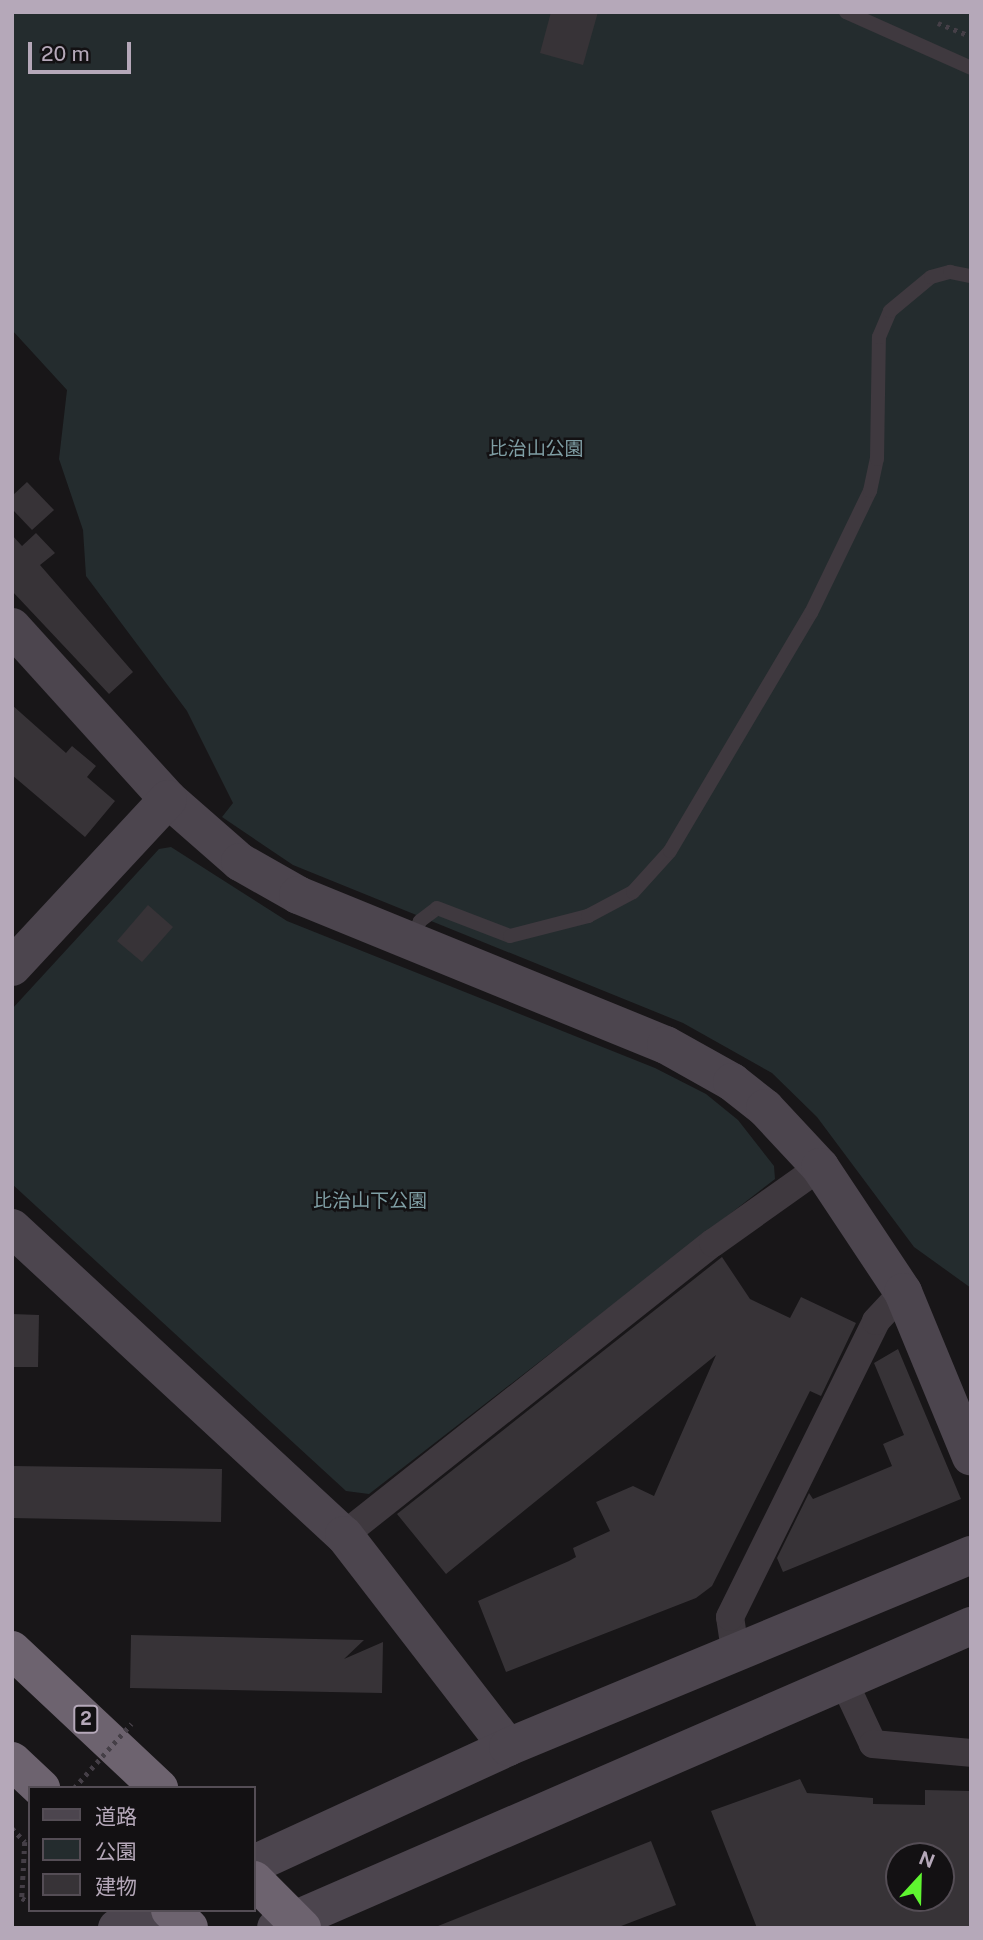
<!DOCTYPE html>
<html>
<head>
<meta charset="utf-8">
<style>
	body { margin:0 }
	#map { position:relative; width:983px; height:1940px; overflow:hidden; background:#181618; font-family:"Public Sans","Noto Sans JP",sans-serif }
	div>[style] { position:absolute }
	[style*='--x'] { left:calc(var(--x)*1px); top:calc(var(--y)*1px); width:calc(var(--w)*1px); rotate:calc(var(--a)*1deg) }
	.green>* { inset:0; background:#242c2e }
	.building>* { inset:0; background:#373337 }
	.path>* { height:4.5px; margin-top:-2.25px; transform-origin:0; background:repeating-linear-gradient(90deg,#453f47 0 3.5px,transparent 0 8.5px) }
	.lane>* { height:14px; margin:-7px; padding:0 7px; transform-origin:7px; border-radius:7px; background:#3f393f }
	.street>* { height:28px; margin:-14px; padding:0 14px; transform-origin:14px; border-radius:14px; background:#3f393f }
	.secondary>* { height:38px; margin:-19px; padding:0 19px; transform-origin:19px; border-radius:19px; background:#4c454e }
	.highway>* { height:38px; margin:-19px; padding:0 19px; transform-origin:19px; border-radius:19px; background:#6d636f }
	.path-bridge>* { height:4.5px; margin-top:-2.25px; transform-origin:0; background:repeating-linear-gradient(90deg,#453f47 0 3.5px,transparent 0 8.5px) }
	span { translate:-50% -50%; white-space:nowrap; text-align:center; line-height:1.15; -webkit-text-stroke:5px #131113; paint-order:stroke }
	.shield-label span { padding:2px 5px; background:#131113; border:2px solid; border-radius:5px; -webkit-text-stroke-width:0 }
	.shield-label { font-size:18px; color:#b5a8b9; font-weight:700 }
	.park-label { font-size:19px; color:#7f9ea4 }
	.frame { position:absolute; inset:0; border:14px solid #b5a8b9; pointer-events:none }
	.legend { position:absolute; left:28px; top:1786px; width:228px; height:126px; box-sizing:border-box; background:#131113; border:2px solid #544d55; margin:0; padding:9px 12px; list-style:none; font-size:21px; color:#b5a8b9 }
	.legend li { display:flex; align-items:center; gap:14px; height:35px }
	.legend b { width:35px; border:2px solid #544d55 }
	.north { position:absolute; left:885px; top:1842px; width:70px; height:70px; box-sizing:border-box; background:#131113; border:2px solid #544d55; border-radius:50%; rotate:22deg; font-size:19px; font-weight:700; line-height:28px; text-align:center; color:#b5a8b9 }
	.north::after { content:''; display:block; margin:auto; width:24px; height:32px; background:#5ff630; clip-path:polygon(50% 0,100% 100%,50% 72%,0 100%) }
	.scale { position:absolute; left:28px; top:42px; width:103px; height:32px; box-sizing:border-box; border:4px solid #b5a8b9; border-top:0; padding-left:9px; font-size:21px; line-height:24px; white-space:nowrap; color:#b5a8b9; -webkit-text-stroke:5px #131113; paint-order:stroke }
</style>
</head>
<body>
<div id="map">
	<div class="green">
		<div style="clip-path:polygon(12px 12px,971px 12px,971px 1288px,914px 1247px,817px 1117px,772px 1073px,683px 1023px,293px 865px,222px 817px,233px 803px,187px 711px,86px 576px,83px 530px,59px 459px,67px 390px,12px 330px)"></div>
		<div style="clip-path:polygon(171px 847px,287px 921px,655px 1068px,706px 1094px,738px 1120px,774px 1166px,775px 1179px,369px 1494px,346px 1491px,12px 1184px,12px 1009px,159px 849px)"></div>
	</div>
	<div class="building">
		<div style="clip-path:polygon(551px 12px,598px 12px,583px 65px,540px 53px)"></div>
		<div style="clip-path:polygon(27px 482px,54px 510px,32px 530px,12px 509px,12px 496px)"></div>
		<div style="clip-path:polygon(36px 533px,55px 553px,40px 565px,133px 672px,109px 694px,12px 591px,12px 535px,22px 546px)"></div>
		<div style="clip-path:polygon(12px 705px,66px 753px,72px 746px,96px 766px,87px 777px,115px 801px,85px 837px,12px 775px)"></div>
		<div style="clip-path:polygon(148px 905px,173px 927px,142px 962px,117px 941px)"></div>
		<div style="clip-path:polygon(722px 1257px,750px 1299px,790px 1318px,801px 1297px,856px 1323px,821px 1396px,810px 1391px,712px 1586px,696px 1598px,506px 1672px,478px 1601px,569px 1561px,576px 1557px,573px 1548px,610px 1531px,596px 1502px,633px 1486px,654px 1496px,716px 1355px,446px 1574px,397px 1514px)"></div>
		<div style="clip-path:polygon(12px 1314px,39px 1315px,38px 1367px,12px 1367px)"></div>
		<div style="clip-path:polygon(898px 1349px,961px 1499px,783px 1572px,777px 1558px,809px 1493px,813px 1499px,892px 1466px,883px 1444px,904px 1435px,874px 1363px)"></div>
		<div style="clip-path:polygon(12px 1466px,222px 1469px,221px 1522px,12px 1518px)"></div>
		<div style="clip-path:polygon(131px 1635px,364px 1640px,344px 1659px,383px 1642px,382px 1693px,130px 1688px)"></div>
		<div style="clip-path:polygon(evenodd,800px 1779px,807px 1793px,873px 1798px,873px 1804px,925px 1805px,925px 1790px,971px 1791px,971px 1928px,757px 1928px,711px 1811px,800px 1779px,899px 1856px,941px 1856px,941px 1898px,899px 1898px,899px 1856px)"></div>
		<div style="clip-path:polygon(651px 1841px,676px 1905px,616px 1928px,433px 1928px)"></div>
	</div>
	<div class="path">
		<div style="--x:938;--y:23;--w:35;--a:22"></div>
		<div style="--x:12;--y:1828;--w:19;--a:47"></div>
		<div style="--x:25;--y:1842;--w:56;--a:93.1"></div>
		<div style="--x:22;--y:1898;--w:9;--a:32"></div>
	</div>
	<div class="lane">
		<div style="--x:846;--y:12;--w:137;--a:24.1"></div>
		<div style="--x:411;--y:939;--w:20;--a:-63"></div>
		<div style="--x:420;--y:921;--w:21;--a:-37"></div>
		<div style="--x:437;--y:908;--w:78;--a:21"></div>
		<div style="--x:510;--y:936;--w:81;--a:-14.4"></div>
		<div style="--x:588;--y:916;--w:51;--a:-28.1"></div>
		<div style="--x:633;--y:892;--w:55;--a:-47.9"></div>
		<div style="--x:670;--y:851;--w:277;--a:-59.4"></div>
		<div style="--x:811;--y:613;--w:136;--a:-64.2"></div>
		<div style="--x:870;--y:491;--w:33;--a:-78"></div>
		<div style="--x:877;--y:459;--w:122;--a:-89.1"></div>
		<div style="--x:879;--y:337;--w:28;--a:-67"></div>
		<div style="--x:890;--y:311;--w:53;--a:-39.7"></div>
		<div style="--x:931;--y:277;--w:20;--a:-15"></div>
		<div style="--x:950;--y:272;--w:21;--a:11"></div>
	</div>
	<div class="street">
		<div style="--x:344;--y:1535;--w:471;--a:-38.4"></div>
		<div style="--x:713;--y:1243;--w:131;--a:-35.4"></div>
		<div style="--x:736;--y:1657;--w:40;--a:-98.5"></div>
		<div style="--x:730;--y:1617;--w:330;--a:-63.7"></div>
		<div style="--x:876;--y:1321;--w:40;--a:-47"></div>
		<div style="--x:844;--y:1682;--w:68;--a:64.9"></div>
		<div style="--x:873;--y:1744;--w:98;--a:5.2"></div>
	</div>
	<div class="secondary">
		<div style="--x:12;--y:627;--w:232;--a:47.8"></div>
		<div style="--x:168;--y:799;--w:96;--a:41.2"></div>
		<div style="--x:240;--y:862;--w:67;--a:29.6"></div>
		<div style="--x:298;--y:895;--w:397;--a:22.2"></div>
		<div style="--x:666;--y:1045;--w:76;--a:29.3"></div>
		<div style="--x:732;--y:1082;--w:42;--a:38.2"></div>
		<div style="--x:765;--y:1108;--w:81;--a:47"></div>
		<div style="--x:820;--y:1167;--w:150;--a:56.4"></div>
		<div style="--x:903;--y:1292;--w:178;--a:67.6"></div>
		<div style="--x:12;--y:967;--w:229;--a:-47.1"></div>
		<div style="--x:12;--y:1228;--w:452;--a:42.8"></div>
		<div style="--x:344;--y:1535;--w:268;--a:52.3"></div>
		<div style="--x:254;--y:1864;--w:280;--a:-24.7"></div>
		<div style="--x:508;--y:1747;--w:501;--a:-22.52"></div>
		<div style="--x:117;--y:1928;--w:42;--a:-25.3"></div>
		<div style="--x:276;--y:1928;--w:758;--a:-23.49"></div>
	</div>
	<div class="highway">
		<div style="--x:12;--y:1650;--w:202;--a:43.2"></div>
		<div style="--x:12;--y:1761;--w:40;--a:43"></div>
		<div style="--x:254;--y:1880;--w:68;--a:45"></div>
		<div style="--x:170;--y:1910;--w:26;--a:43"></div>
	</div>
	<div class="path-bridge">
		<div style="--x:74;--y:1788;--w:86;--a:-48.3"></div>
	</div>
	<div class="shield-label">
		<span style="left:86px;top:1719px">2</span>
	</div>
	<div class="park-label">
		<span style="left:536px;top:449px">比治山公園</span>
		<span style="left:370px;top:1201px">比治山下公園</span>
	</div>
	<div class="frame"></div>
	<ul class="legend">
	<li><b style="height:9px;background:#4c454e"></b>道路</li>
	<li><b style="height:19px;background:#242c2e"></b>公園</li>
	<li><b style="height:19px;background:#373337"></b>建物</li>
	</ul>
	<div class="north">N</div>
	<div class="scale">20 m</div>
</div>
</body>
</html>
